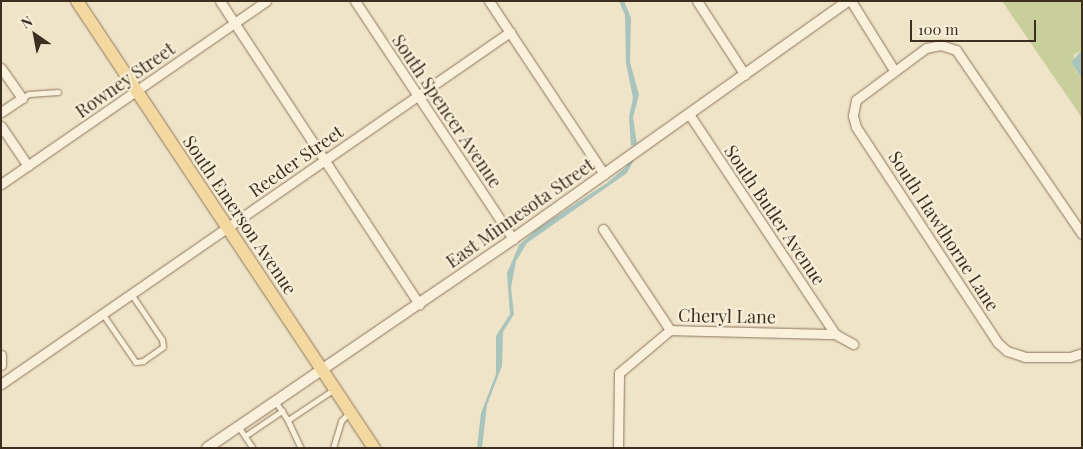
<!DOCTYPE html>
<html>
<head>
<meta charset="utf-8">
<style>
	body { margin:0 }
	#map { position:relative; width:1083px; height:449px; overflow:hidden; background:#f0e4c8; font-family:"Playfair Display",serif }
	div>[style] { position:absolute }
	[style*='--x'] { left:calc(var(--x)*1px); top:calc(var(--y)*1px); width:calc(var(--w)*1px); rotate:calc(var(--a)*1deg) }
	.green>* { inset:0; background:#c9cf9b }
	.water>* { inset:0; background:#a9c4bc }
	.roads { filter:drop-shadow(0 0 1px #8d765c) drop-shadow(0 0 1px #8d765c) }
	.service>* { height:4.5px; margin:-2.25px; padding:0 2.25px; transform-origin:2.25px; border-radius:2.25px; background:#faf1dc }
	.minor>* { height:9px; margin:-4.5px; padding:0 4.5px; transform-origin:4.5px; border-radius:4.5px; background:#faf1dc }
	.tertiary>* { height:10px; margin:-5px; padding:0 5px; transform-origin:5px; border-radius:5px; background:#faf1dc }
	.primary>* { height:12px; margin:-6px; padding:0 6px; transform-origin:6px; border-radius:6px; background:#f3d9a0 }
	span { translate:-50% -50%; white-space:nowrap; text-align:center; line-height:1.15; -webkit-text-stroke:4.5px #f7eed8; paint-order:stroke }
	.street-label { font-size:18px; color:#3d2e20 }
	.frame { position:absolute; inset:0; border:2px solid #3d2e20; pointer-events:none }
	.north { position:absolute; left:10px; top:10px; width:50px; height:50px; -webkit-text-stroke:4px #f7eed8; paint-order:stroke; rotate:327deg; font-size:14px; font-weight:700; line-height:20px; text-align:center; color:#3d2e20 }
	.north::after { content:''; display:block; margin:auto; width:18px; height:22px; background:#3d2e20; clip-path:polygon(50% 0,100% 100%,50% 72%,0 100%) }
	.scale { position:absolute; left:910px; top:20px; width:126px; height:22px; box-sizing:border-box; border:2px solid #3d2e20; border-top:0; padding-left:6px; font-size:15px; line-height:18px; white-space:nowrap; color:#3d2e20; -webkit-text-stroke:4px #f7eed8; paint-order:stroke }
</style>
</head>
<body>
<div id="map">
	<div class="green">
		<div style="clip-path:polygon(1002px 1px,1082px 1px,1082px 50px,1074px 55px,1073px 66px,1082px 79px,1082px 118px)"></div>
	</div>
	<div class="water">
		<div style="clip-path:polygon(619px 1px,624px 1px,631px 18px,630px 62px,639px 95px,633px 117px,637px 144px,631px 146px,629px 117px,633px 98px,626px 63px,625px 15px)"></div>
		<div style="clip-path:polygon(1082px 50px,1082px 79px,1071px 62px)"></div>
		<div style="clip-path:polygon(629px 160px,634px 160px,627px 173px,527px 243px,516px 261px,511px 288px,514px 314px,503px 332px,502px 366px,487px 405px,482px 448px,477px 448px,481px 413px,496px 374px,496px 336px,510px 314px,507px 273px,519px 245px,537px 229px,607px 183px,626px 167px)"></div>
	</div>
	<div class="roads">
		<div class="service">
			<div style="--x:22;--y:98;--w:8;--a:-30"></div>
			<div style="--x:29;--y:94;--w:29;--a:-4"></div>
			<div style="--x:103;--y:314;--w:58;--a:55.5"></div>
			<div style="--x:136;--y:362;--w:7;--a:-8"></div>
			<div style="--x:143;--y:361;--w:24;--a:-35"></div>
			<div style="--x:163;--y:347;--w:7;--a:-98"></div>
			<div style="--x:162;--y:340;--w:55;--a:-124"></div>
			<div style="--x:276;--y:402;--w:22;--a:56"></div>
			<div style="--x:288;--y:420;--w:54;--a:-33.7"></div>
			<div style="--x:288;--y:420;--w:31;--a:65"></div>
			<div style="--x:239;--y:427;--w:25;--a:56"></div>
			<div style="--x:245;--y:436;--w:45;--a:-34"></div>
			<div style="--x:333;--y:448;--w:28;--a:-73"></div>
			<div style="--x:341;--y:421;--w:10;--a:-45"></div>
		</div>
		<div class="minor">
			<div style="--x:220;--y:1;--w:363;--a:56.7"></div>
			<div style="--x:355;--y:1;--w:286;--a:56.4"></div>
			<div style="--x:489;--y:1;--w:208;--a:56.4"></div>
			<div style="--x:697;--y:1;--w:88;--a:57"></div>
			<div style="--x:851;--y:1;--w:81;--a:58.1"></div>
			<div style="--x:1;--y:68;--w:37;--a:55"></div>
			<div style="--x:22;--y:98;--w:25;--a:146"></div>
			<div style="--x:689;--y:114;--w:264;--a:56.4"></div>
			<div style="--x:835;--y:334;--w:21;--a:29"></div>
			<div style="--x:1;--y:126;--w:48;--a:56"></div>
			<div style="--x:1;--y:184;--w:322;--a:-34.6"></div>
			<div style="--x:603;--y:229;--w:121;--a:56.4"></div>
			<div style="--x:1082;--y:234;--w:223;--a:-124.4"></div>
			<div style="--x:956;--y:50;--w:16;--a:-162"></div>
			<div style="--x:941;--y:45;--w:15;--a:169"></div>
			<div style="--x:926;--y:48;--w:87;--a:143.4"></div>
			<div style="--x:856;--y:100;--w:16;--a:101"></div>
			<div style="--x:853;--y:116;--w:11;--a:75"></div>
			<div style="--x:856;--y:127;--w:258;--a:56.7"></div>
			<div style="--x:998;--y:343;--w:12;--a:42"></div>
			<div style="--x:1007;--y:351;--w:19;--a:18"></div>
			<div style="--x:1025;--y:357;--w:45;--a:0"></div>
			<div style="--x:1070;--y:357;--w:13;--a:-18"></div>
			<div style="--x:1;--y:355;--w:10;--a:90"></div>
			<div style="--x:1;--y:384;--w:619;--a:-34.67"></div>
			<div style="--x:618;--y:448;--w:75;--a:-89.2"></div>
			<div style="--x:619;--y:373;--w:67;--a:-40.1"></div>
			<div style="--x:670;--y:330;--w:165;--a:1.4"></div>
		</div>
		<div class="tertiary">
			<div style="--x:207;--y:448;--w:371;--a:-34.3"></div>
			<div style="--x:513;--y:239;--w:411;--a:-35.4"></div>
		</div>
		<div class="primary">
			<div style="--x:77;--y:1;--w:537;--a:56.4"></div>
		</div>
	</div>
	<div class="street-label">
		<span style="left:125px;top:80px;rotate:-35deg">Rowney Street</span>
		<span style="left:447px;top:111px;rotate:56deg">South Spencer Avenue</span>
		<span style="left:296px;top:161px;rotate:-35deg">Reeder Street</span>
		<span style="left:520px;top:213px;rotate:-35deg">East Minnesota Street</span>
		<span style="left:240px;top:215px;rotate:56deg">South Emerson Avenue</span>
		<span style="left:775px;top:215px;rotate:56deg">South Butler Avenue</span>
		<span style="left:944px;top:231px;rotate:57deg">South Hawthorne Lane</span>
		<span style="left:727px;top:316px;rotate:1deg">Cheryl Lane</span>
	</div>
	<div class="frame"></div>
	<div class="north">N</div>
	<div class="scale">100 m</div>
</div>
</body>
</html>
